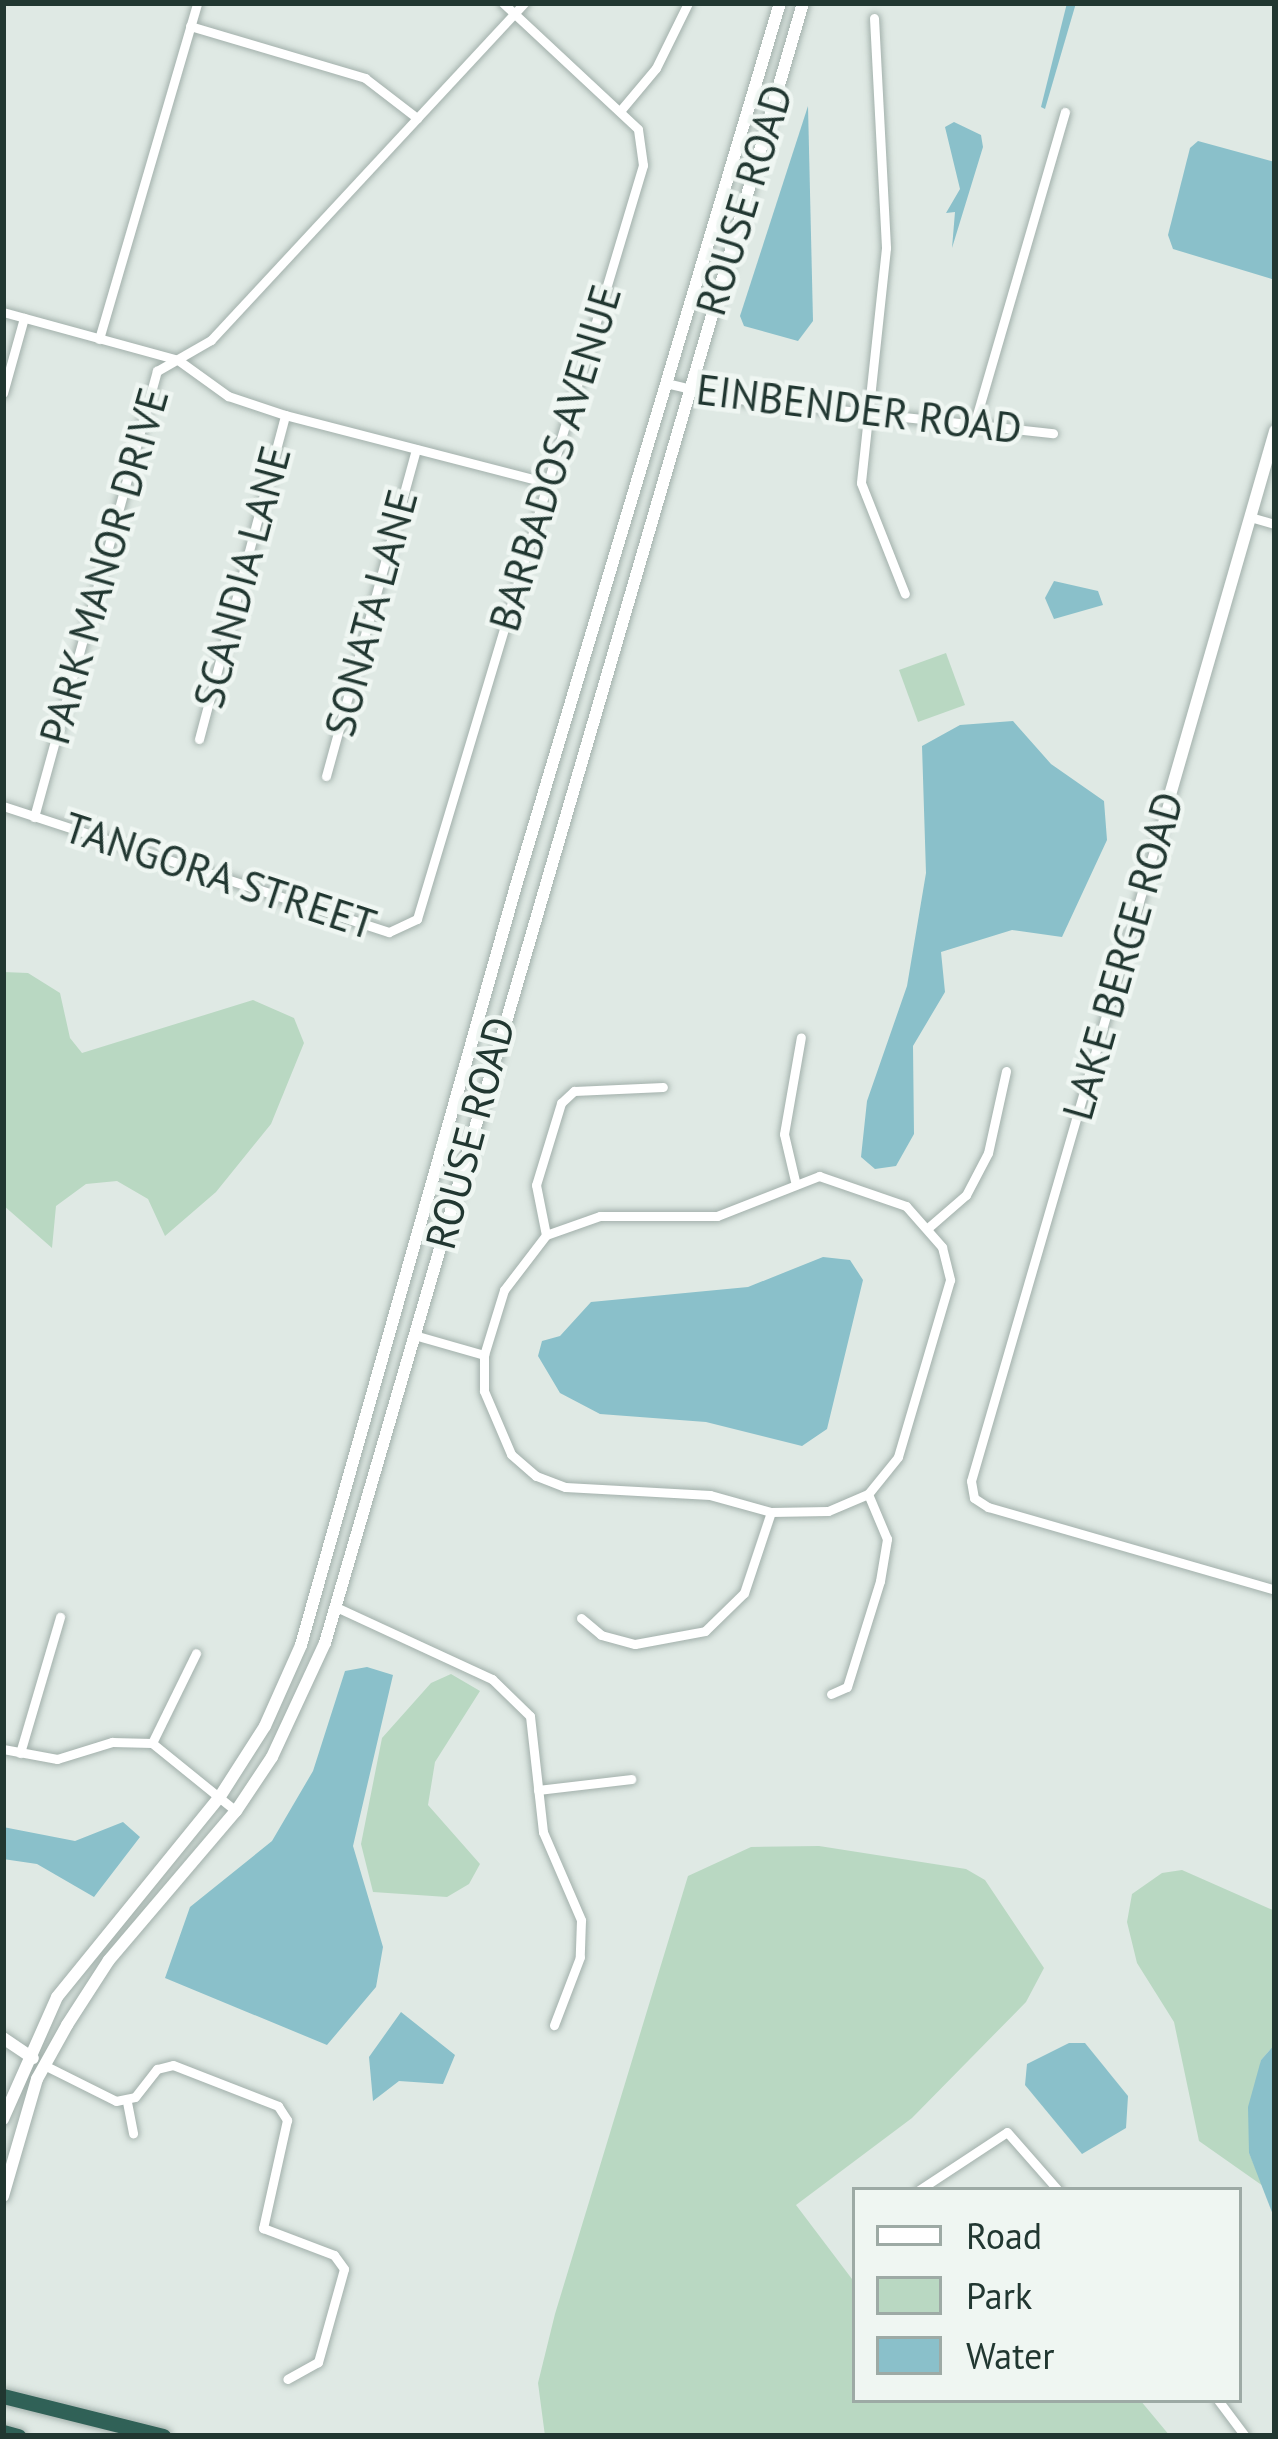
<!DOCTYPE html>
<html>
<head>
<meta charset="utf-8">
<style>
	body { margin:0 }
	#map { position:relative; width:1278px; height:2439px; overflow:hidden; background:#dfe9e4; font-family:"PT Sans",sans-serif }
	div>[style] { position:absolute }
	[style*='--x'] { left:calc(var(--x)*1px); top:calc(var(--y)*1px); width:calc(var(--w)*1px); rotate:calc(var(--a)*1deg) }
	.green>* { inset:0; background:#b9d8c2 }
	.water>* { inset:0; background:#8ac0ca }
	.roads { filter:drop-shadow(0 0 3px #a2b0ab) drop-shadow(0 0 3px #a2b0ab) }
	.street>* { height:9px; margin:-4.5px; padding:0 4.5px; transform-origin:4.5px; border-radius:4.5px; background:#fff }
	.secondary>* { height:12px; margin:-6px; padding:0 6px; transform-origin:6px; border-radius:6px; background:#fff }
	.highway>* { height:15px; margin:-7.5px; padding:0 7.5px; transform-origin:7.5px; border-radius:7.5px; background:#306157 }
	span { translate:-50% -50%; white-space:nowrap; text-align:center; line-height:1.15; -webkit-text-stroke:9px #eff6f2; paint-order:stroke }
	.street-label { font-size:42px; color:#213731 }
	.frame { position:absolute; inset:0; border:6px solid #213731; pointer-events:none }
	.legend { position:absolute; left:852px; top:2187px; width:390px; height:216px; box-sizing:border-box; background:#eff6f2; border:3px solid #9daaa5; margin:0; padding:15px 21px; list-style:none; font-size:36px; color:#213731 }
	.legend li { display:flex; align-items:center; gap:24px; height:60px }
	.legend b { width:60px; border:3px solid #9daaa5 }
</style>
</head>
<body>
<div id="map">
	<div class="green">
		<div style="clip-path:polygon(946px 653px,965px 705px,918px 722px,899px 670px)"></div>
		<div style="clip-path:polygon(3px 972px,28px 973px,60px 993px,70px 1038px,82px 1053px,253px 1000px,294px 1018px,304px 1043px,271px 1124px,216px 1192px,165px 1236px,148px 1199px,117px 1181px,86px 1184px,56px 1206px,52px 1248px,3px 1205px)"></div>
		<div style="clip-path:polygon(451px 1674px,480px 1691px,435px 1762px,428px 1805px,480px 1864px,469px 1884px,447px 1897px,373px 1892px,361px 1844px,382px 1738px,431px 1683px)"></div>
		<div style="clip-path:polygon(819px 1846px,966px 1869px,985px 1880px,1044px 1968px,1026px 2002px,912px 2118px,796px 2205px,855px 2283px,855px 2400px,1140px 2400px,1170px 2436px,545px 2436px,538px 2383px,555px 2314px,688px 1876px,751px 1847px)"></div>
		<div style="clip-path:polygon(1182px 1870px,1275px 1911px,1275px 2044px,1261px 2060px,1249px 2153px,1263px 2186px,1199px 2141px,1174px 2022px,1137px 1963px,1127px 1922px,1132px 1894px,1162px 1873px)"></div>
	</div>
	<div class="water">
		<div style="clip-path:polygon(1067px 3px,1076px 3px,1045px 109px,1041px 107px)"></div>
		<div style="clip-path:polygon(808px 106px,813px 321px,798px 341px,744px 326px,740px 316px)"></div>
		<div style="clip-path:polygon(954px 122px,981px 135px,983px 147px,952px 248px,955px 212px,946px 213px,960px 189px,945px 127px)"></div>
		<div style="clip-path:polygon(1198px 141px,1275px 162px,1275px 280px,1173px 249px,1168px 235px,1190px 148px)"></div>
		<div style="clip-path:polygon(1054px 581px,1098px 591px,1103px 605px,1054px 619px,1045px 598px)"></div>
		<div style="clip-path:polygon(1013px 721px,1051px 764px,1104px 801px,1107px 840px,1062px 937px,1012px 930px,941px 952px,945px 992px,913px 1046px,914px 1134px,896px 1166px,875px 1169px,861px 1157px,867px 1101px,907px 986px,926px 873px,922px 746px,960px 725px)"></div>
		<div style="clip-path:polygon(823px 1257px,850px 1260px,863px 1280px,827px 1429px,802px 1446px,706px 1422px,600px 1414px,560px 1393px,538px 1356px,542px 1341px,560px 1336px,591px 1302px,748px 1287px)"></div>
		<div style="clip-path:polygon(367px 1667px,393px 1675px,353px 1846px,383px 1947px,376px 1987px,327px 2045px,165px 1978px,190px 1907px,272px 1841px,313px 1771px,345px 1671px)"></div>
		<div style="clip-path:polygon(123px 1822px,140px 1837px,94px 1897px,37px 1864px,3px 1859px,3px 1827px,75px 1841px)"></div>
		<div style="clip-path:polygon(401px 2012px,455px 2055px,443px 2084px,399px 2081px,373px 2101px,369px 2057px)"></div>
		<div style="clip-path:polygon(1069px 2043px,1085px 2043px,1128px 2096px,1126px 2128px,1082px 2154px,1025px 2085px,1027px 2064px)"></div>
		<div style="clip-path:polygon(1275px 2044px,1275px 2220px,1249px 2153px,1248px 2107px,1261px 2060px)"></div>
	</div>
	<div class="roads">
		<div class="street">
			<div style="--x:874;--y:18;--w:230;--a:87"></div>
			<div style="--x:886;--y:248;--w:236;--a:96.1"></div>
			<div style="--x:861;--y:483;--w:119;--a:68.4"></div>
			<div style="--x:190;--y:26;--w:183;--a:16.5"></div>
			<div style="--x:365;--y:78;--w:66;--a:37.6"></div>
			<div style="--x:620;--y:111;--w:56;--a:-50.1"></div>
			<div style="--x:656;--y:68;--w:72;--a:-63.8"></div>
			<div style="--x:3;--y:312;--w:181;--a:15.3"></div>
			<div style="--x:178;--y:360;--w:62;--a:35.8"></div>
			<div style="--x:228;--y:396;--w:60;--a:18.4"></div>
			<div style="--x:285;--y:415;--w:272;--a:14.5"></div>
			<div style="--x:99;--y:339;--w:350;--a:-73.7"></div>
			<div style="--x:666;--y:383;--w:65;--a:13.4"></div>
			<div style="--x:729;--y:398;--w:326;--a:6.2"></div>
			<div style="--x:3;--y:393;--w:78;--a:-74.4"></div>
			<div style="--x:974;--y:425;--w:326;--a:-73.8"></div>
			<div style="--x:1250;--y:517;--w:26;--a:16"></div>
			<div style="--x:199;--y:739;--w:335;--a:-75.1"></div>
			<div style="--x:326;--y:776;--w:339;--a:-74.6"></div>
			<div style="--x:1170;--y:795;--w:714;--a:106.18"></div>
			<div style="--x:971;--y:1481;--w:17;--a:80"></div>
			<div style="--x:974;--y:1498;--w:17;--a:33"></div>
			<div style="--x:988;--y:1507;--w:299;--a:16.1"></div>
			<div style="--x:3;--y:806;--w:406;--a:18.1"></div>
			<div style="--x:389;--y:932;--w:31;--a:-25"></div>
			<div style="--x:417;--y:919;--w:787;--a:-73.31"></div>
			<div style="--x:643;--y:165;--w:36;--a:-98"></div>
			<div style="--x:638;--y:129;--w:185;--a:-137"></div>
			<div style="--x:34;--y:817;--w:463;--a:-74.6"></div>
			<div style="--x:157;--y:371;--w:62;--a:-29.9"></div>
			<div style="--x:211;--y:340;--w:460;--a:-47.1"></div>
			<div style="--x:819;--y:1176;--w:92;--a:19"></div>
			<div style="--x:906;--y:1206;--w:55;--a:48.7"></div>
			<div style="--x:942;--y:1247;--w:34;--a:76"></div>
			<div style="--x:950;--y:1280;--w:184;--a:106.4"></div>
			<div style="--x:898;--y:1457;--w:48;--a:129"></div>
			<div style="--x:868;--y:1494;--w:43;--a:157"></div>
			<div style="--x:828;--y:1511;--w:57;--a:179"></div>
			<div style="--x:771;--y:1512;--w:63;--a:-164.4"></div>
			<div style="--x:710;--y:1495;--w:145;--a:-176.8"></div>
			<div style="--x:565;--y:1487;--w:31;--a:-159"></div>
			<div style="--x:536;--y:1476;--w:33;--a:-139"></div>
			<div style="--x:511;--y:1454;--w:69;--a:-113.2"></div>
			<div style="--x:484;--y:1391;--w:36;--a:-90"></div>
			<div style="--x:484;--y:1355;--w:68;--a:-72.9"></div>
			<div style="--x:504;--y:1290;--w:69;--a:-52.6"></div>
			<div style="--x:546;--y:1235;--w:57;--a:-19.4"></div>
			<div style="--x:600;--y:1216;--w:117;--a:0"></div>
			<div style="--x:717;--y:1216;--w:110;--a:-21.4"></div>
			<div style="--x:795;--y:1181;--w:48;--a:-103.2"></div>
			<div style="--x:784;--y:1134;--w:98;--a:-80.1"></div>
			<div style="--x:929;--y:1227;--w:49;--a:-40.9"></div>
			<div style="--x:966;--y:1195;--w:47;--a:-62.4"></div>
			<div style="--x:988;--y:1153;--w:84;--a:-77.6"></div>
			<div style="--x:546;--y:1235;--w:51;--a:-101.3"></div>
			<div style="--x:536;--y:1185;--w:86;--a:-73"></div>
			<div style="--x:561;--y:1103;--w:18;--a:-43"></div>
			<div style="--x:574;--y:1091;--w:89;--a:-2.6"></div>
			<div style="--x:414;--y:1335;--w:73;--a:15.9"></div>
			<div style="--x:336;--y:1607;--w:172;--a:24.8"></div>
			<div style="--x:492;--y:1679;--w:53;--a:44.2"></div>
			<div style="--x:530;--y:1716;--w:117;--a:83.6"></div>
			<div style="--x:543;--y:1832;--w:96;--a:66.6"></div>
			<div style="--x:581;--y:1920;--w:37;--a:92"></div>
			<div style="--x:580;--y:1957;--w:73;--a:110.9"></div>
			<div style="--x:581;--y:1618;--w:26;--a:40"></div>
			<div style="--x:601;--y:1635;--w:35;--a:15"></div>
			<div style="--x:635;--y:1644;--w:71;--a:-10.5"></div>
			<div style="--x:705;--y:1631;--w:54;--a:-44.3"></div>
			<div style="--x:744;--y:1593;--w:85;--a:-71.6"></div>
			<div style="--x:831;--y:1694;--w:17;--a:-24"></div>
			<div style="--x:847;--y:1687;--w:111;--a:-72.7"></div>
			<div style="--x:880;--y:1581;--w:43;--a:-80.5"></div>
			<div style="--x:887;--y:1539;--w:49;--a:-112.9"></div>
			<div style="--x:152;--y:1743;--w:100;--a:-63.9"></div>
			<div style="--x:3;--y:1749;--w:55;--a:10.5"></div>
			<div style="--x:57;--y:1759;--w:58;--a:-17.2"></div>
			<div style="--x:112;--y:1742;--w:40;--a:1.4"></div>
			<div style="--x:152;--y:1743;--w:108;--a:39"></div>
			<div style="--x:20;--y:1753;--w:142;--a:-73.6"></div>
			<div style="--x:538;--y:1790;--w:94;--a:-6.7"></div>
			<div style="--x:44;--y:2065;--w:80;--a:26.6"></div>
			<div style="--x:116;--y:2101;--w:19;--a:-12"></div>
			<div style="--x:135;--y:2097;--w:36;--a:-52"></div>
			<div style="--x:157;--y:2069;--w:16;--a:-14"></div>
			<div style="--x:173;--y:2065;--w:113;--a:21.3"></div>
			<div style="--x:278;--y:2106;--w:17;--a:57"></div>
			<div style="--x:287;--y:2120;--w:111;--a:102.5"></div>
			<div style="--x:263;--y:2228;--w:76;--a:20.8"></div>
			<div style="--x:334;--y:2255;--w:17;--a:54"></div>
			<div style="--x:344;--y:2269;--w:97;--a:105.6"></div>
			<div style="--x:318;--y:2362;--w:35;--a:151"></div>
			<div style="--x:127;--y:2102;--w:32;--a:79"></div>
			<div style="--x:919;--y:2190;--w:105;--a:-33.4"></div>
			<div style="--x:1007;--y:2132;--w:77;--a:48.7"></div>
			<div style="--x:1218;--y:2400;--w:45;--a:53.1"></div>
		</div>
		<div class="secondary">
			<div style="--x:1170;--y:795;--w:379;--a:-73.9"></div>
			<div style="--x:3;--y:2038;--w:36;--a:34"></div>
			<div style="--x:3;--y:2119;--w:133;--a:-66.1"></div>
			<div style="--x:57;--y:1997;--w:257;--a:-50.9"></div>
			<div style="--x:219;--y:1798;--w:85;--a:-57.4"></div>
			<div style="--x:265;--y:1726;--w:89;--a:-66"></div>
			<div style="--x:301;--y:1645;--w:786;--a:-74.19"></div>
			<div style="--x:515;--y:889;--w:925;--a:-73.35"></div>
			<div style="--x:3;--y:2196;--w:122;--a:-73.8"></div>
			<div style="--x:37;--y:2079;--w:62;--a:-60.9"></div>
			<div style="--x:67;--y:2025;--w:77;--a:-57.1"></div>
			<div style="--x:109;--y:1960;--w:196;--a:-49.6"></div>
			<div style="--x:236;--y:1811;--w:65;--a:-56.3"></div>
			<div style="--x:272;--y:1757;--w:126;--a:-65.1"></div>
			<div style="--x:325;--y:1643;--w:1708;--a:-73.75"></div>
		</div>
		<div class="highway">
			<div style="--x:3;--y:2396;--w:165;--a:14"></div>
			<div style="--x:3;--y:2432;--w:16;--a:15"></div>
		</div>
	</div>
	<div class="street-label">
		<span style="left:744px;top:200px;rotate:-73deg">ROUSE ROAD</span>
		<span style="left:859px;top:409px;rotate:7deg">EINBENDER ROAD</span>
		<span style="left:555px;top:458px;rotate:-73deg">BARBADOS AVENUE</span>
		<span style="left:104px;top:566px;rotate:-74deg">PARK MANOR DRIVE</span>
		<span style="left:242px;top:577px;rotate:-75deg">SCANDIA LANE</span>
		<span style="left:371px;top:613px;rotate:-75deg">SONATA LANE</span>
		<span style="left:220px;top:876px;rotate:18deg">TANGORA STREET</span>
		<span style="left:1123px;top:956px;rotate:-74deg">LAKE BERGE ROAD</span>
		<span style="left:470px;top:1133px;rotate:-75deg">ROUSE ROAD</span>
	</div>
	<div class="frame"></div>
	<ul class="legend">
	<li><b style="height:15px;background:#fff"></b>Road</li>
	<li><b style="height:33px;background:#b9d8c2"></b>Park</li>
	<li><b style="height:33px;background:#8ac0ca"></b>Water</li>
	</ul>
</div>
</body>
</html>
